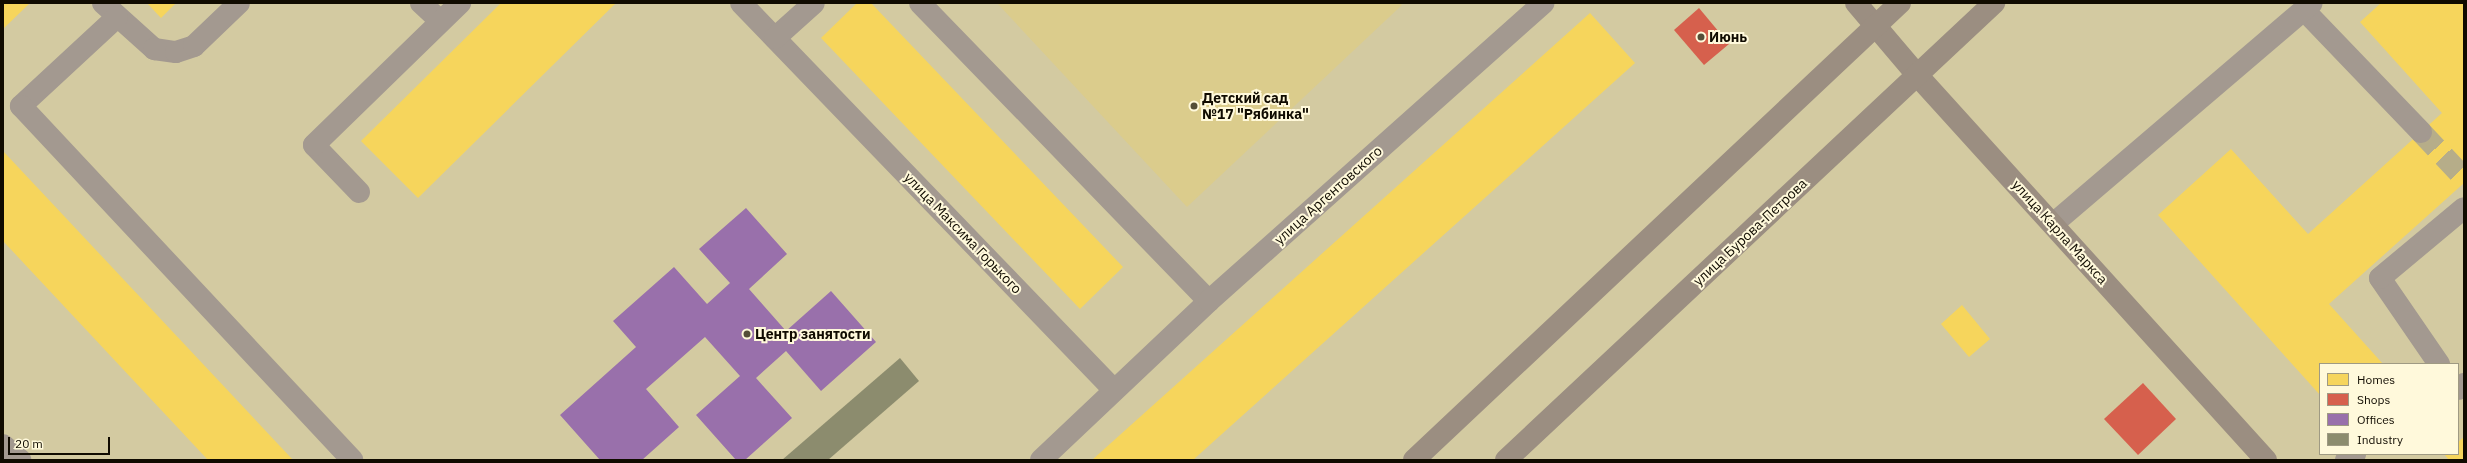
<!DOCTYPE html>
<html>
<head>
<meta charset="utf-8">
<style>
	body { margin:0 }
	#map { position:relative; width:2467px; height:463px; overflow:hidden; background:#d3caa1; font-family:"IBM Plex Sans",sans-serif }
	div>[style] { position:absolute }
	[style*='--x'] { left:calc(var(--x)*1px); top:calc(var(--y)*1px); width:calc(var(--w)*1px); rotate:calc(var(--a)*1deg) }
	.built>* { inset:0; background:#dbcc8c }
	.homes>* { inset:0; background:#f6d55c }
	.shops>* { inset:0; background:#d6604d }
	.offices>* { inset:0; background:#9970ab }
	.industry>* { inset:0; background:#8c8c6e }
	.minor-tunnel>* { height:22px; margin-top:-11px; transform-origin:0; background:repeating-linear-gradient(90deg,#b6ad89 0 22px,transparent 0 33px) }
	.minor>* { height:22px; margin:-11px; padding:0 11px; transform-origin:11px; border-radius:11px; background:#a39990 }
	.major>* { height:22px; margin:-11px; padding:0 11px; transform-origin:11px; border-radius:11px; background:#9b8e81 }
	.dots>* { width:11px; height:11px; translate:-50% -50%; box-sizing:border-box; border:2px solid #fff9db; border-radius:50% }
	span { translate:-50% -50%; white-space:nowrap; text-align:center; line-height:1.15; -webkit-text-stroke:4px #fff9db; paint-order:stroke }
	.poi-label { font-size:14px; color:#100b00; font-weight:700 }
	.left { translate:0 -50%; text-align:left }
	.street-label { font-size:14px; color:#100b00 }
	.frame { position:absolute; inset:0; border:4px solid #100b00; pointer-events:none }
	.legend { position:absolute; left:2319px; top:363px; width:140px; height:92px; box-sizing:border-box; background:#fff9db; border:1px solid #9f9a83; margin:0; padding:5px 7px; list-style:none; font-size:12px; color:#100b00 }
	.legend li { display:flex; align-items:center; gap:8px; height:20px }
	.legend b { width:20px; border:1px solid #9f9a83 }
	.scale { position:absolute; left:8px; top:437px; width:102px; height:18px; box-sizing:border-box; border:2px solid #100b00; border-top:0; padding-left:5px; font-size:12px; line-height:14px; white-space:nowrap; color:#100b00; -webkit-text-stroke:3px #fff9db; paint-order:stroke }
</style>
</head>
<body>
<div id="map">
	<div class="built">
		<div style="clip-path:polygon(997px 3px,1400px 3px,1402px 5px,1187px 207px)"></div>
	</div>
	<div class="homes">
		<div style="clip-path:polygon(3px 3px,30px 3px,3px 29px)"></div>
		<div style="clip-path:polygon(147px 3px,176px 3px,161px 18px)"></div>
		<div style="clip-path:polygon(501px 3px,616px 3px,418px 198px,361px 141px)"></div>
		<div style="clip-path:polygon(857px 3px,871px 3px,1123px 267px,1080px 309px,821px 38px)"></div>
		<div style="clip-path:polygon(2381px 3px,2464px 3px,2464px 183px,2329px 304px,2383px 364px,2320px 364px,2320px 395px,2158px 215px,2231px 149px,2308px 234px,2442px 113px,2360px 22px)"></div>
		<div style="clip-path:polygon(1590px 13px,1635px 63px,1193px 460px,1092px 460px)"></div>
		<div style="clip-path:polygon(3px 151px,293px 460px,208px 460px,3px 241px)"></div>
		<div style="clip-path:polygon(1962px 305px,1990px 339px,1969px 357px,1941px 324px)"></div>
		<div style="clip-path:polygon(2464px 437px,2464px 460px,2449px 460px,2444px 454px,2458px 454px,2458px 442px)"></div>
	</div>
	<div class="shops">
		<div style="clip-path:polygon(1699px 8px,1729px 44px,1704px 65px,1674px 30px)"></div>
		<div style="clip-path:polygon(2143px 383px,2176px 419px,2138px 455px,2104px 419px)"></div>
	</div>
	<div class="offices">
		<div style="clip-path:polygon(746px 208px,787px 254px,749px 289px,786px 331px,831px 291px,876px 342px,821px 391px,786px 351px,756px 378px,792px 418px,745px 460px,736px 460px,696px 415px,740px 376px,705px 337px,646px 389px,679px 427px,642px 460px,600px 460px,560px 415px,636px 347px,613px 321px,674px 267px,707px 304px,730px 283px,699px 249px)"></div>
	</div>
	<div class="industry">
		<div style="clip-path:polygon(900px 358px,919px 381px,828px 460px,782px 460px)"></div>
	</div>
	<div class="minor-tunnel">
		<div style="--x:2421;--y:132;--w:63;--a:46.9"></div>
	</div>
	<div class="minor">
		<div style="--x:103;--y:3;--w:69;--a:42"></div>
		<div style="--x:154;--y:49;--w:22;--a:8"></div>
		<div style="--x:176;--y:52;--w:19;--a:-18"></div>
		<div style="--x:194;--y:46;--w:62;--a:-43.7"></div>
		<div style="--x:421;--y:3;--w:26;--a:43"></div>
		<div style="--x:741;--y:3;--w:537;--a:46.06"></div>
		<div style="--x:920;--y:3;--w:415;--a:45.9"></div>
		<div style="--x:2304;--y:10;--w:169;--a:46.2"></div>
		<div style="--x:117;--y:17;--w:131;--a:137.2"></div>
		<div style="--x:21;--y:106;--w:485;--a:46.9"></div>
		<div style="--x:775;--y:38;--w:52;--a:-41.9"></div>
		<div style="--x:359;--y:192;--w:65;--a:-133.8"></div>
		<div style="--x:314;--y:145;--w:204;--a:-44.2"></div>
		<div style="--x:2053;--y:224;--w:340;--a:-40.5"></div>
		<div style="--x:2439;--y:364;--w:104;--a:-124.5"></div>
		<div style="--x:2380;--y:278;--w:109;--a:-39.8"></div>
		<div style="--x:2458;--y:389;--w:8;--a:-40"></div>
		<div style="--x:3;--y:445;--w:23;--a:41"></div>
		<div style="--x:1041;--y:460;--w:231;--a:-43.4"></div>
		<div style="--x:1209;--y:301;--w:448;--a:-41.7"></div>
		<div style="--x:2346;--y:460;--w:11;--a:-34"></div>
	</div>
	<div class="major">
		<div style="--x:1856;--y:3;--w:94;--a:49.7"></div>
		<div style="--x:1917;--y:75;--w:520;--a:47.81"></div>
		<div style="--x:1414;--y:460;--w:667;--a:-43.24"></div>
		<div style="--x:1506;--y:460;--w:669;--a:-43.12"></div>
	</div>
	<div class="dots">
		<div style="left:1701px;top:37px;background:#544e38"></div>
		<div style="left:1194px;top:106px;background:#544e38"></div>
		<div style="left:747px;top:334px;background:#544e38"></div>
	</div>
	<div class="poi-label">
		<span class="left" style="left:1709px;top:37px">Июнь</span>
		<span class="left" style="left:1202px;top:106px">Детский сад<br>№17 "Рябинка"</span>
		<span class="left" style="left:755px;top:334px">Центр занятости</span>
	</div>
	<div class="street-label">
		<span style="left:1328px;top:195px;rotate:-42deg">улица Аргентовского</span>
		<span style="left:1750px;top:232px;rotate:-43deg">улица Бурова-Петрова</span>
		<span style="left:2060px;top:232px;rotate:48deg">улица Карла Маркса</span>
		<span style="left:963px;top:233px;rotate:46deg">улица Максима Горького</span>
	</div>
	<div class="frame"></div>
	<ul class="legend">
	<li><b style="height:11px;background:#f6d55c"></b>Homes</li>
	<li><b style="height:11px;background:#d6604d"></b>Shops</li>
	<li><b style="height:11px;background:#9970ab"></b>Offices</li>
	<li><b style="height:11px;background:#8c8c6e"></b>Industry</li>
	</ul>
	<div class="scale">20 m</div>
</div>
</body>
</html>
